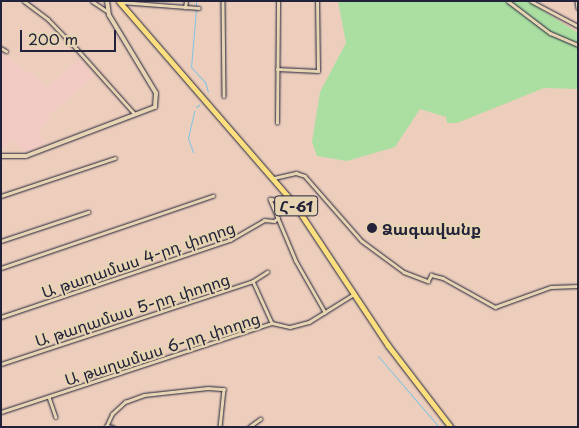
<!DOCTYPE html>
<html>
<head>
<meta charset="utf-8">
<style>
	body { margin:0 }
	#map { position:relative; width:579px; height:428px; overflow:hidden; background:#edcebc; font-family:"Playpen Sans","Noto Sans Armenian",sans-serif }
	div>[style] { position:absolute }
	[style*='--x'] { left:calc(var(--x)*1px); top:calc(var(--y)*1px); width:calc(var(--w)*1px); rotate:calc(var(--a)*1deg) }
	.built>* { inset:0; background:#f1cac3 }
	.green>* { inset:0; background:#abdfa1 }
	.stream>* { height:1px; margin:-0.5px; padding:0 0.5px; transform-origin:0.5px; border-radius:0.5px; background:#81c3e2 }
	.roads { filter:drop-shadow(0 0 1px #22223b) drop-shadow(0 0 1px #22223b) }
	.minor>* { height:2.5px; margin:-1.25px; padding:0 1.25px; transform-origin:1.25px; border-radius:1.25px; background:#e7d4b2 }
	.tertiary>* { height:4px; margin:-2px; padding:0 2px; transform-origin:2px; border-radius:2px; background:#e7d4b2 }
	.primary>* { height:4.5px; margin:-2.25px; padding:0 2.25px; transform-origin:2.25px; border-radius:2.25px; background:#fddf80 }
	.dots>* { width:14px; height:14px; translate:-50% -50%; box-sizing:border-box; border:2px solid #e7d4b2; border-radius:50% }
	span { translate:-50% -50%; white-space:nowrap; text-align:center; line-height:1.15; -webkit-text-stroke:4px #e7d4b2; paint-order:stroke }
	.shield-label span { padding:1px 4px; background:#e7d4b2; border:1px solid; border-radius:4px; -webkit-text-stroke-width:0 }
	.shield-label { font-size:15px; color:#22223b; font-weight:700 }
	.poi-label { font-size:16px; color:#22223b; font-weight:700 }
	.left { translate:0 -50%; text-align:left }
	.street-label { font-size:16px; color:#22223b }
	.frame { position:absolute; inset:0; border:2px solid #22223b; pointer-events:none }
	.scale { position:absolute; left:20px; top:30px; width:96px; height:22px; box-sizing:border-box; border:2px solid #22223b; border-top:0; padding-left:6px; font-size:15px; line-height:18px; white-space:nowrap; color:#22223b; -webkit-text-stroke:4px #e7d4b2; paint-order:stroke }
</style>
</head>
<body>
<div id="map">
	<div class="built">
		<div style="clip-path:polygon(1px 52px,27px 72px,29px 70px,46px 89px,80px 59px,94px 76px,48px 116px,50px 119px,38px 131px,46px 144px,25px 152px,11px 139px,1px 151px)"></div>
	</div>
	<div class="green">
		<div style="clip-path:polygon(338px 1px,528px 1px,578px 33px,578px 89px,544px 88px,457px 123px,447px 123px,446px 117px,420px 109px,395px 147px,347px 161px,317px 156px,312px 142px,320px 92px,346px 43px)"></div>
	</div>
	<div class="stream">
		<div style="--x:196;--y:1;--w:7;--a:90"></div>
		<div style="--x:196;--y:9;--w:58;--a:94.9"></div>
		<div style="--x:191;--y:67;--w:21;--a:47"></div>
		<div style="--x:205;--y:82;--w:10;--a:73"></div>
		<div style="--x:196;--y:107;--w:4;--a:-34"></div>
		<div style="--x:193;--y:152;--w:15;--a:-110"></div>
		<div style="--x:188;--y:138;--w:28;--a:-77"></div>
		<div style="--x:378;--y:356;--w:94;--a:49.3"></div>
	</div>
	<div class="roads">
		<div class="minor">
			<div style="--x:24;--y:1;--w:30;--a:37"></div>
			<div style="--x:48;--y:19;--w:42;--a:46"></div>
			<div style="--x:77;--y:49;--w:87;--a:48.3"></div>
			<div style="--x:92;--y:1;--w:18;--a:34"></div>
			<div style="--x:223;--y:1;--w:95;--a:89.4"></div>
			<div style="--x:508;--y:1;--w:53;--a:37.3"></div>
			<div style="--x:550;--y:33;--w:30;--a:23"></div>
			<div style="--x:531;--y:1;--w:53;--a:28"></div>
			<div style="--x:577;--y:1;--w:7;--a:82"></div>
			<div style="--x:120;--y:2;--w:79;--a:4.3"></div>
			<div style="--x:185;--y:8;--w:7;--a:-82"></div>
			<div style="--x:1;--y:48;--w:6;--a:31"></div>
			<div style="--x:277;--y:69;--w:41;--a:2.8"></div>
			<div style="--x:318;--y:71;--w:70;--a:-90.8"></div>
			<div style="--x:277;--y:123;--w:122;--a:-89.5"></div>
			<div style="--x:274;--y:178;--w:23;--a:-13"></div>
			<div style="--x:296;--y:173;--w:9;--a:18"></div>
			<div style="--x:305;--y:176;--w:86;--a:48.8"></div>
			<div style="--x:362;--y:241;--w:52;--a:36.4"></div>
			<div style="--x:404;--y:272;--w:26;--a:21"></div>
			<div style="--x:428;--y:281;--w:7;--a:-63"></div>
			<div style="--x:431;--y:275;--w:12;--a:14"></div>
			<div style="--x:443;--y:278;--w:60;--a:29.1"></div>
			<div style="--x:495;--y:307;--w:59;--a:-19.7"></div>
			<div style="--x:551;--y:287;--w:27;--a:-2"></div>
			<div style="--x:1;--y:196;--w:120;--a:-18.4"></div>
			<div style="--x:294;--y:203;--w:24;--a:-171"></div>
			<div style="--x:270;--y:199;--w:67;--a:67.2"></div>
			<div style="--x:296;--y:261;--w:59;--a:60.4"></div>
			<div style="--x:1;--y:241;--w:92;--a:-18.4"></div>
			<div style="--x:1;--y:268;--w:224;--a:-18.8"></div>
			<div style="--x:253;--y:281;--w:46;--a:65.7"></div>
			<div style="--x:1;--y:317;--w:242;--a:-18.6"></div>
			<div style="--x:230;--y:240;--w:39;--a:-30"></div>
			<div style="--x:264;--y:220;--w:10;--a:6"></div>
			<div style="--x:274;--y:221;--w:5;--a:-37"></div>
			<div style="--x:1;--y:364;--w:265;--a:-18.2"></div>
			<div style="--x:253;--y:281;--w:17;--a:-33"></div>
			<div style="--x:49;--y:397;--w:21;--a:71"></div>
			<div style="--x:1;--y:412;--w:285;--a:-18.2"></div>
			<div style="--x:272;--y:323;--w:18;--a:13"></div>
			<div style="--x:290;--y:327;--w:20;--a:-15"></div>
			<div style="--x:309;--y:322;--w:53;--a:-31.9"></div>
			<div style="--x:106;--y:426;--w:7;--a:8"></div>
			<div style="--x:106;--y:427;--w:14;--a:-65"></div>
			<div style="--x:112;--y:414;--w:18;--a:-43"></div>
			<div style="--x:125;--y:402;--w:20;--a:-20"></div>
			<div style="--x:144;--y:395;--w:64;--a:-6.2"></div>
			<div style="--x:208;--y:388;--w:16;--a:4"></div>
			<div style="--x:224;--y:389;--w:38;--a:96"></div>
			<div style="--x:249;--y:427;--w:14;--a:-36"></div>
		</div>
		<div class="tertiary">
			<div style="--x:1;--y:156;--w:25;--a:0"></div>
			<div style="--x:26;--y:156;--w:138;--a:-20.8"></div>
			<div style="--x:155;--y:107;--w:14;--a:-86"></div>
			<div style="--x:156;--y:93;--w:91;--a:-121.1"></div>
			<div style="--x:109;--y:15;--w:14;--a:-98"></div>
		</div>
		<div class="primary">
			<div style="--x:119;--y:1;--w:267;--a:49.1"></div>
			<div style="--x:294;--y:203;--w:170;--a:56.5"></div>
			<div style="--x:388;--y:345;--w:103;--a:52.5"></div>
		</div>
	</div>
	<div class="dots">
		<div style="left:372px;top:228px;background:#22223b"></div>
	</div>
	<div class="shield-label">
		<span style="left:296px;top:206px">Հ-61</span>
	</div>
	<div class="poi-label">
		<span class="left" style="left:382px;top:228px">Ձագավանք</span>
	</div>
	<div class="street-label">
		<span style="left:138px;top:259px;rotate:-19deg">Ա թաղամաս 4-րդ փողոց</span>
		<span style="left:132px;top:309px;rotate:-18deg">Ա թաղամաս 5-րդ փողոց</span>
		<span style="left:162px;top:348px;rotate:-18deg">Ա թաղամաս 6-րդ փողոց</span>
	</div>
	<div class="frame"></div>
	<div class="scale">200 m</div>
</div>
</body>
</html>
